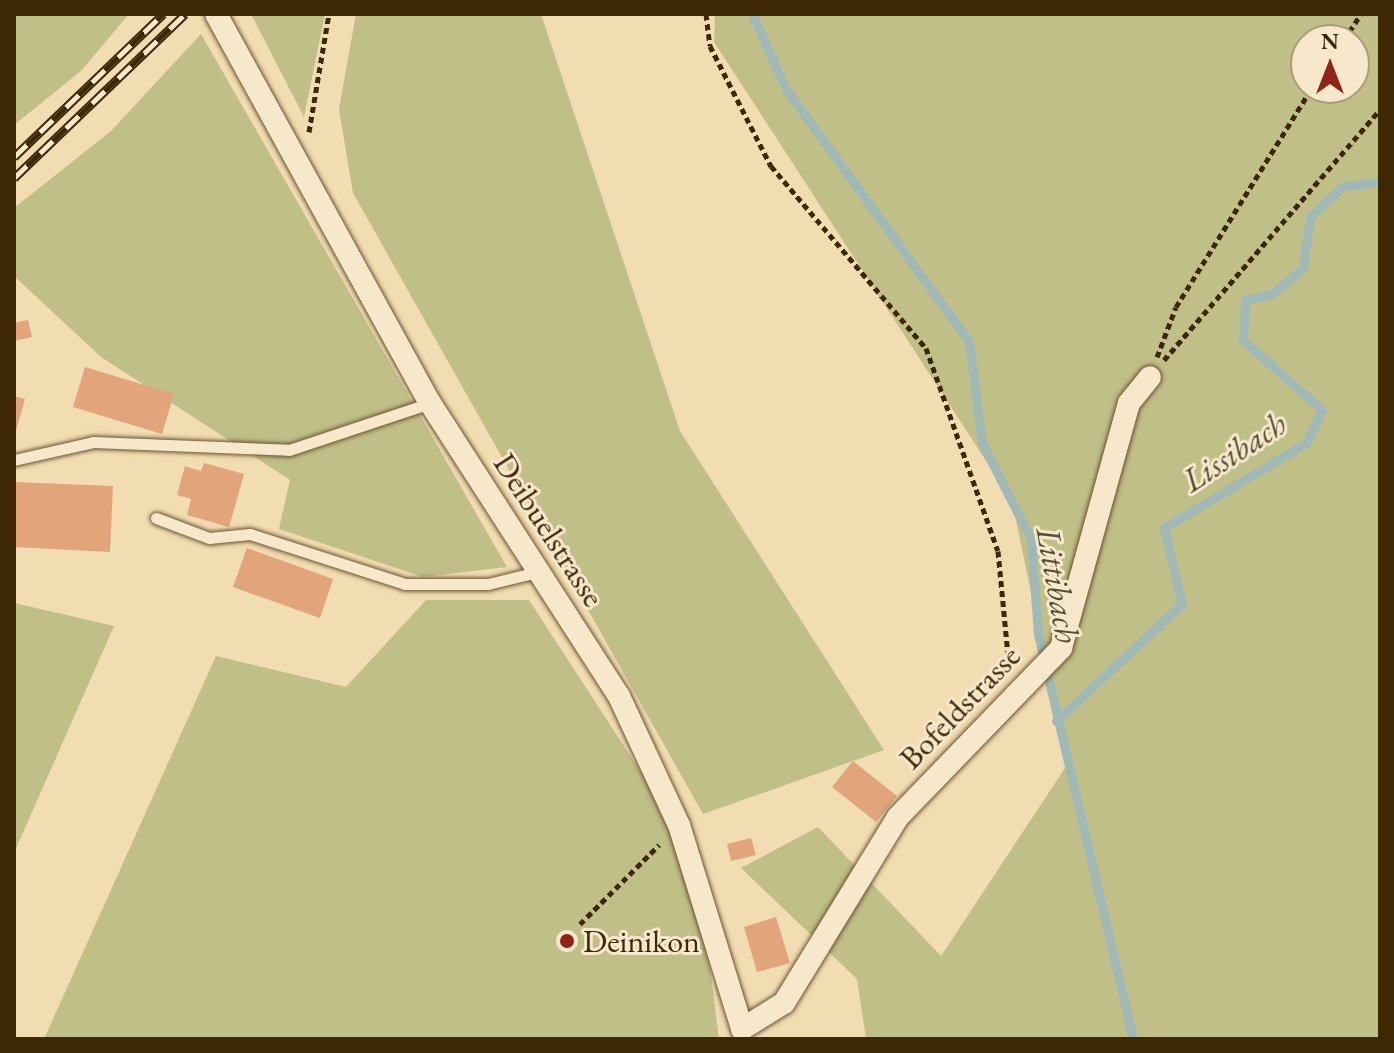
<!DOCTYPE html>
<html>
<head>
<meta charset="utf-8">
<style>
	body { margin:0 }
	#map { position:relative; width:1394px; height:1053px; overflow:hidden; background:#f2dcb1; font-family:"EB Garamond",serif }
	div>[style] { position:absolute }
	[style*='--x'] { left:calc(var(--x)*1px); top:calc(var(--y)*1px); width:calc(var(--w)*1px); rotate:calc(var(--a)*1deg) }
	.green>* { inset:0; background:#c0bf88 }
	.stream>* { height:9px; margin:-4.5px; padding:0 4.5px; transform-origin:4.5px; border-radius:4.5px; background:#a0b9b7 }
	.building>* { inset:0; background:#e1a47b }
	.path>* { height:5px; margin-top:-2.5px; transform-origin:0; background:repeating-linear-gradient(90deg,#3e2705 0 6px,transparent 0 10px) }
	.roads { filter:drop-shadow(0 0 2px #6b5430) drop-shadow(0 0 2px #6b5430) }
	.service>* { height:11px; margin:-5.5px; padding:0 5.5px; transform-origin:5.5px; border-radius:5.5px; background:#f7e8cc }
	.minor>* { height:22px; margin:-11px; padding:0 11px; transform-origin:11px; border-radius:11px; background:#f7e8cc }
	.rail>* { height:9px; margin-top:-4.5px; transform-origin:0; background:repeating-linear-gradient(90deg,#f7e8cc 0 18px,#3e2705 0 36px); box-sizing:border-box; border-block:2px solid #3e2705 }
	.dots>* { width:22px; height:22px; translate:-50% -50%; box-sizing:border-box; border:4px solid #f7e8cc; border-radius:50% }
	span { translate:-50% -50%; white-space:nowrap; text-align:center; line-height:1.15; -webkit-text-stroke:6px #f7e8cc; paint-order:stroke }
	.street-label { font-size:32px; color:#3e2705 }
	.poi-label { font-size:32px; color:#3e2705 }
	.left { translate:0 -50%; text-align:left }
	.water-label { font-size:34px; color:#564c32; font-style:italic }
	.frame { position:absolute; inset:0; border:16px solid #3e2705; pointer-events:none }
	.north { position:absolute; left:1290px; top:24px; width:80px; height:80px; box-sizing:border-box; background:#f7e8cc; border:2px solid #ad9b7c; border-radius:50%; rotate:0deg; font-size:22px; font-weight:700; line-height:32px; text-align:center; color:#3e2705 }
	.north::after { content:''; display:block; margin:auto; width:28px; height:36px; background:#8f2418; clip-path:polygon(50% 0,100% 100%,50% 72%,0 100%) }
</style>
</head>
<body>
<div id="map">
	<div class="green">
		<div style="clip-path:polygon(14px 14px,129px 14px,81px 71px,14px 125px)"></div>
		<div style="clip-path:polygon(251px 14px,325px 14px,304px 117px)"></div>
		<div style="clip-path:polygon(356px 14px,541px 14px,680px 431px,884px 750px,703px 814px,353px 193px,339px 109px)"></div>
		<div style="clip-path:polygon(evenodd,715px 14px,1380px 14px,1380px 1039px,866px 1039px,857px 979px,741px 868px,818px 827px,941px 956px,1067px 765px,1012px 501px,714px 42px,715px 14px,1306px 40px,1354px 40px,1354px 88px,1306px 88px,1306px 40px)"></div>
		<div style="clip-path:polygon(201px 34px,507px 567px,423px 577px,279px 529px,290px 480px,101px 357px,14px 276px,14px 208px,111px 131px)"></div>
		<div style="clip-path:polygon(426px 600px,529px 600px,674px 823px,710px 968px,719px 1039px,44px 1039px,216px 656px,346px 687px)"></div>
		<div style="clip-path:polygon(14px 603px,114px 626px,14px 853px)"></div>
	</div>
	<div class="stream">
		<div style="--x:752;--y:14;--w:82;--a:65.6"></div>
		<div style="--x:786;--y:89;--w:312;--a:54.1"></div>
		<div style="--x:969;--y:342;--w:102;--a:82.7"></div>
		<div style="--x:982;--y:443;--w:108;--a:63"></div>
		<div style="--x:1031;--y:539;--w:95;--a:85.8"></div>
		<div style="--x:1038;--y:634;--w:416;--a:76.8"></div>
		<div style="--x:1056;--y:721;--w:172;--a:-42.9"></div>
		<div style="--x:1182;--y:604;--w:78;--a:-103.3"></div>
		<div style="--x:1164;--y:528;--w:165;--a:-30.9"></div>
		<div style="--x:1306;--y:443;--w:37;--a:-64"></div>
		<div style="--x:1322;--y:410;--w:106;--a:-138.5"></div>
		<div style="--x:1243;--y:340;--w:40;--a:-87.1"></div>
		<div style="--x:1245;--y:300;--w:28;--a:-13"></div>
		<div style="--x:1272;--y:294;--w:40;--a:-40"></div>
		<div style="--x:1303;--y:268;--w:51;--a:-82.2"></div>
		<div style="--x:1310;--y:217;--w:45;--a:-43.2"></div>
		<div style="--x:1343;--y:186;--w:37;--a:-6"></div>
	</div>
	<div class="building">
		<div style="clip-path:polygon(28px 320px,32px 337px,14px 341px,14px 323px)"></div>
		<div style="clip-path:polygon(85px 367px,174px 394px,162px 434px,73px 407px)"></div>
		<div style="clip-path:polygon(14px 396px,25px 399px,15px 434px,14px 433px)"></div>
		<div style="clip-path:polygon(204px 463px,244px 474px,229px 527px,187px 515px,191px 499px,177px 495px,185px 466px,201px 471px)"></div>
		<div style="clip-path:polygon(14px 482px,113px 486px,110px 552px,14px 547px)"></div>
		<div style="clip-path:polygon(247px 548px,333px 579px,320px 618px,233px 587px)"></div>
		<div style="clip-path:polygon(853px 761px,897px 796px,876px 822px,832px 787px)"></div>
		<div style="clip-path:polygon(751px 838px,756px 855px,731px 861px,727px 844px)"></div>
		<div style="clip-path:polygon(776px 917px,790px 963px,757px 972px,744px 927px)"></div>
	</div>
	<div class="path">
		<div style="--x:706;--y:14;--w:32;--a:83"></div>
		<div style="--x:710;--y:46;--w:135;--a:63.1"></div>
		<div style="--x:771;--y:166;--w:239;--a:49.6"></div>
		<div style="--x:926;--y:348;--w:215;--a:70.5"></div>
		<div style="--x:998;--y:551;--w:115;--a:84.5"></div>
		<div style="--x:1344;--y:40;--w:31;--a:-57"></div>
		<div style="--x:309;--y:132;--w:120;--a:-80.4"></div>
		<div style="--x:1157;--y:357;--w:53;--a:-69.2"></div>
		<div style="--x:1176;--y:307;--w:258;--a:-58.2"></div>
		<div style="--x:1164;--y:360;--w:330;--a:-49.2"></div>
		<div style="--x:580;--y:924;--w:112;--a:-45"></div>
	</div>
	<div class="roads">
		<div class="service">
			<div style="--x:14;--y:460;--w:81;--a:-12.8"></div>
			<div style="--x:93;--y:442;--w:196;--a:2.3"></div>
			<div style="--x:289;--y:450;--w:149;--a:-18.4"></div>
			<div style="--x:156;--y:518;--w:57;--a:20.7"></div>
			<div style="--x:209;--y:538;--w:41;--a:-5.6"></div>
			<div style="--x:250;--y:534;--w:163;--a:17.9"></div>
			<div style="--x:405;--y:584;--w:83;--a:0"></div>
			<div style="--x:488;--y:584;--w:50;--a:-13.8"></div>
		</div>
		<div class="minor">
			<div style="--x:216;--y:14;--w:444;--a:61.2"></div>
			<div style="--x:430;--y:403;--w:349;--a:57.2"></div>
			<div style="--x:619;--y:696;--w:142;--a:65.1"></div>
			<div style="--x:679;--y:825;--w:214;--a:72.8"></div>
			<div style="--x:742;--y:1029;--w:49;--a:-31.8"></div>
			<div style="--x:784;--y:1003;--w:218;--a:-58.5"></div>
			<div style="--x:898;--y:817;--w:235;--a:-46"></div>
			<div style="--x:1061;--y:648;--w:254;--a:-74.5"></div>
			<div style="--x:1129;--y:403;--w:33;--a:-51"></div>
		</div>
	</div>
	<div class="rail">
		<div style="--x:14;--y:157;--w:207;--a:-43.8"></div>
		<div style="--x:14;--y:178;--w:237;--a:-43.8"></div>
	</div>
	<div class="dots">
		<div style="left:567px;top:941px;background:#8f2418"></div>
	</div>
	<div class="street-label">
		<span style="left:549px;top:530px;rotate:57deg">Deibuelstrasse</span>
		<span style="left:960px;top:707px;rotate:-46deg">Bofeldstrasse</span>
	</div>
	<div class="poi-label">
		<span class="left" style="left:583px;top:941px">Deinikon</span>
	</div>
	<div class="water-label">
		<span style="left:1234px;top:452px;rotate:-33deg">Lissibach</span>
		<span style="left:1058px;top:585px;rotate:80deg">Littibach</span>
	</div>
	<div class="frame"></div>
	<div class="north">N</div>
</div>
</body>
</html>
